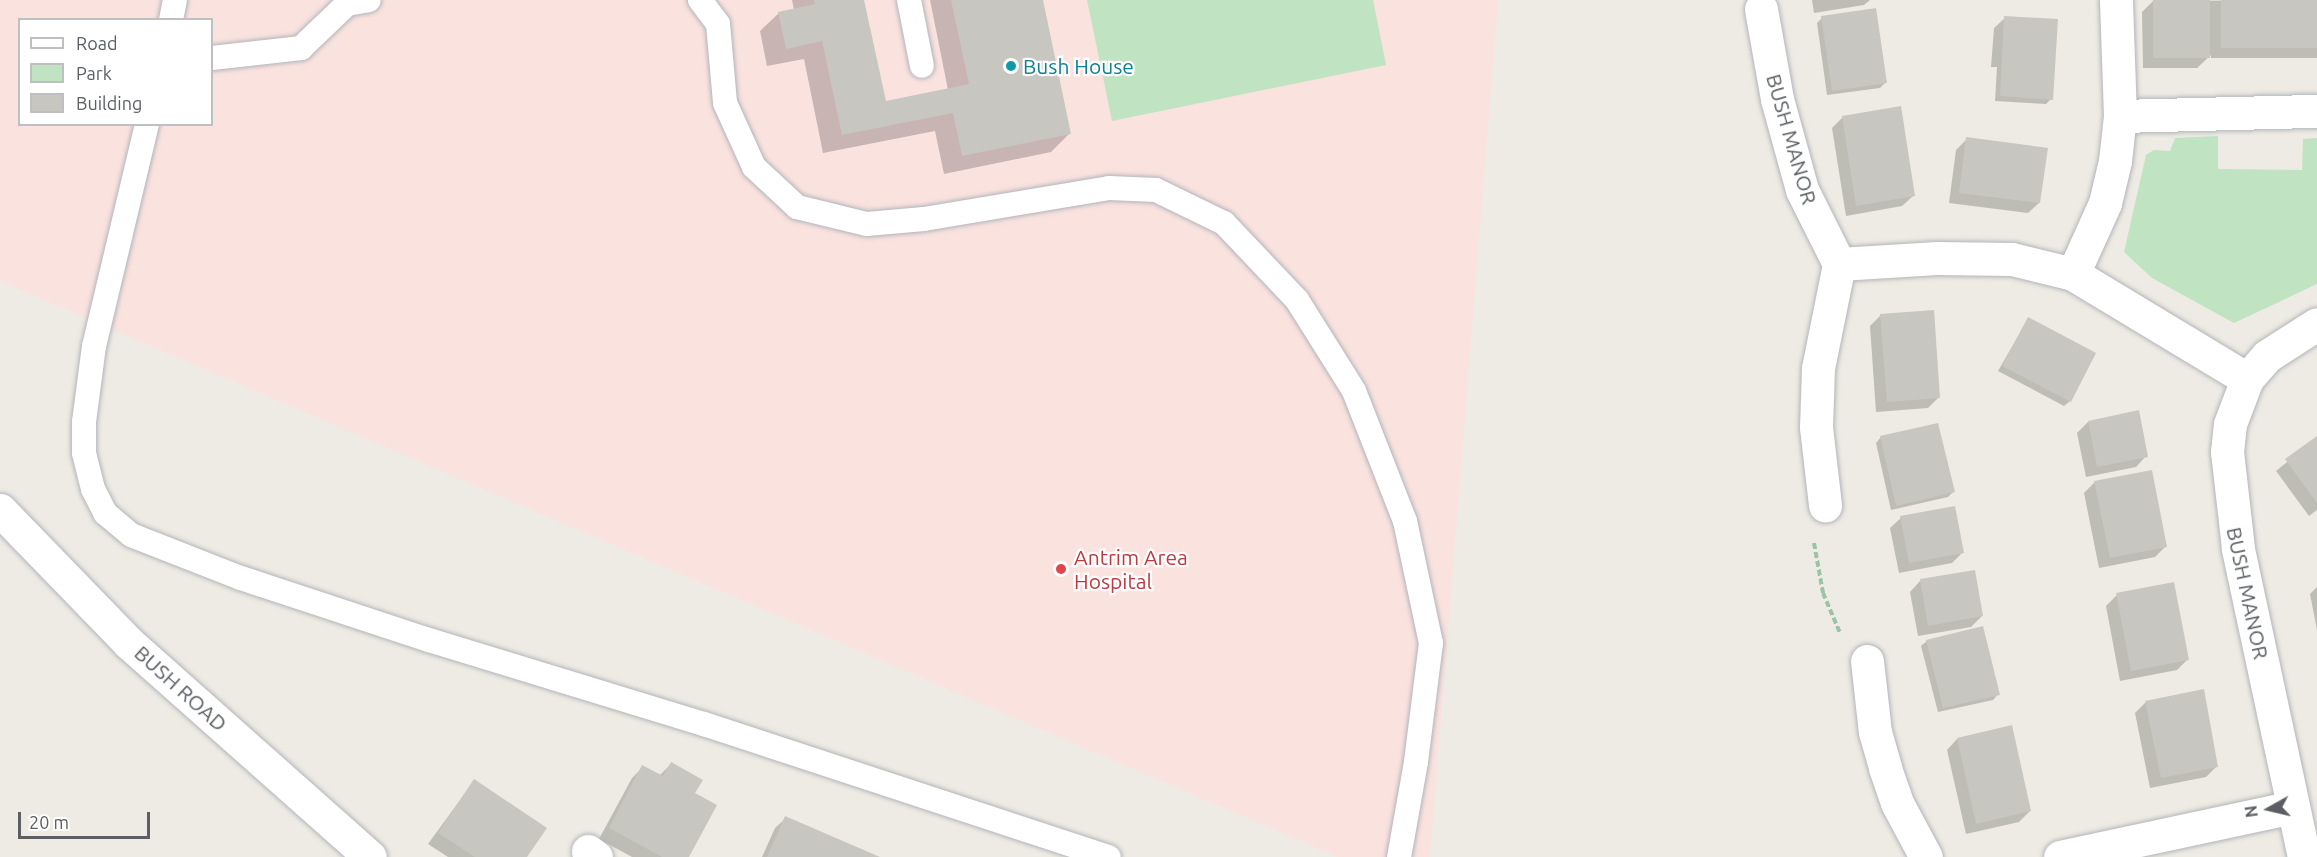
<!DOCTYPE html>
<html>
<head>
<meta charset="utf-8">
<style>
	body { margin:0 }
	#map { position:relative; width:2317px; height:857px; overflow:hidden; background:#edebe3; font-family:Ubuntu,sans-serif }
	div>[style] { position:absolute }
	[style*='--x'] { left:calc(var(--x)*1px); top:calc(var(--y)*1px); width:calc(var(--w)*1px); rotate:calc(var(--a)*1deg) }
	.medical>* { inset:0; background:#fae2df }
	.green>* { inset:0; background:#c0e4c1 }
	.shadow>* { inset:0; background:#0003 }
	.building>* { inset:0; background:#c8c6c0 }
	.path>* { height:4px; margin-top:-2px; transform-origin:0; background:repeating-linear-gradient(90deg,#9ac4a6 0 6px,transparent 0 9px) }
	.roads { filter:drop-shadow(0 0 2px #b3b5ba) drop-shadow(0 0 2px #b3b5ba) }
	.lane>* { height:24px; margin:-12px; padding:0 12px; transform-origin:12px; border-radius:12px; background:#fff }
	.street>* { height:33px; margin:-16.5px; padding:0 16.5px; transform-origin:16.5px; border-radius:16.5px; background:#fff }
	.secondary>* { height:33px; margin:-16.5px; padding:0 16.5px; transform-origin:16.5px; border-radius:16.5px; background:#fff }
	.dots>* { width:16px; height:16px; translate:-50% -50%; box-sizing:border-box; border:3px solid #fff; border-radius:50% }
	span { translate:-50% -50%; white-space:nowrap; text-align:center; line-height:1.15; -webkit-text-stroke:4.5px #fff; paint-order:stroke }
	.culture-label { font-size:21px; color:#0d838f }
	.left { translate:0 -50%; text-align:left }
	.street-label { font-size:21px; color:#5b5f63 }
	.health-label { font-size:21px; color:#be3a42 }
	.legend { position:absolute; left:18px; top:18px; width:195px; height:108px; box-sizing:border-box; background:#fff; border:2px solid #bdbfc1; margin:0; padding:8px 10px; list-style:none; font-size:18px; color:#5b5f63 }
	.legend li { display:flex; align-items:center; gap:12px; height:30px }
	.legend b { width:30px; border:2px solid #bdbfc1 }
	.north { position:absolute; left:2239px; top:779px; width:60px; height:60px; -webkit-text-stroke:4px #fff; paint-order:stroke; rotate:262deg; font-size:16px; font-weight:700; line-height:24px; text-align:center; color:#5b5f63 }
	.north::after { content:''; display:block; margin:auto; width:21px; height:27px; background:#5b5f63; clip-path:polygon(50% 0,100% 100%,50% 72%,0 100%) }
	.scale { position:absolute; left:18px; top:812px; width:132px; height:27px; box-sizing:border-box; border:3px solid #5b5f63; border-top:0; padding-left:8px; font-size:18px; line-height:21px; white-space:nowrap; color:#5b5f63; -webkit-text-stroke:4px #fff; paint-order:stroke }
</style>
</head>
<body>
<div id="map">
	<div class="medical">
		<div style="clip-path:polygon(evenodd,0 0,1498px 0,1430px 857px,1338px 857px,0 281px,0 0,20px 20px,212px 20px,212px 124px,20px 124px,20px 20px)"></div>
	</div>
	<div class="green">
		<div style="clip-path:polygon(1087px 0,1373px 0,1386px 65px,1112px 121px)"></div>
		<div style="clip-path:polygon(2218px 136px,2218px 169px,2302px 170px,2303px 139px,2317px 138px,2317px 284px,2234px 323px,2152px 278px,2124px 252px,2146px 155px,2154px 150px,2170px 151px,2175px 138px)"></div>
	</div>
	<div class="shadow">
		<div style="clip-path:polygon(792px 0,863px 0,884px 103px,948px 90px,930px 0,1042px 0,1069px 134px,1051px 152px,944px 174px,935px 131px,823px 153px,804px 59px,767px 66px,760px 31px,779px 13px,794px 10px)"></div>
		<div style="clip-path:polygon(1812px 0,1870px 0,1864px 5px,1814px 13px)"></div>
		<div style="clip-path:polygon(2317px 0,2317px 58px,2211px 58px,2211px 55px,2197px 68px,2143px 68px,2142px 12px,2153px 1px)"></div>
		<div style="clip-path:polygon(1822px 18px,1885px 83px,1880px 88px,1827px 95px,1817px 23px)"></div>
		<div style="clip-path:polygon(2005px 18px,2051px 99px,2046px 104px,1995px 101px,1997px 67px,1991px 67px,1994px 28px)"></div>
		<div style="clip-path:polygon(1843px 117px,1913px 196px,1902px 206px,1846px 216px,1832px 128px)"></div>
		<div style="clip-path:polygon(1967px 139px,2039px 203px,2028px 213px,1949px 203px,1956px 150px)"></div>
		<div style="clip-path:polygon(1881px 315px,1939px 397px,1928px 408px,1876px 412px,1870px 326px)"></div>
		<div style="clip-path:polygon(2028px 319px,2070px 401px,2064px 406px,1998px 371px)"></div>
		<div style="clip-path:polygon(2088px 422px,2146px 456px,2136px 467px,2086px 477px,2077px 433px)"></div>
		<div style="clip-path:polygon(1881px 437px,1953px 492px,1948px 497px,1891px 510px,1876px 443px)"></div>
		<div style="clip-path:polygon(2317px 438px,2317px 510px,2309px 516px,2276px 471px)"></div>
		<div style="clip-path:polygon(2095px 482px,2166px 546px,2155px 557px,2099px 568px,2084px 493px)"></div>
		<div style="clip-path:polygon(1901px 518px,1962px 553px,1952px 563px,1899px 573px,1890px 528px)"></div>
		<div style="clip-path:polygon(1920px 581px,1982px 616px,1971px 627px,1918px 636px,1910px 592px)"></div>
		<div style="clip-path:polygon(2317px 587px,2317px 630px,2310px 594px)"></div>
		<div style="clip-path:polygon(2117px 595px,2188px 659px,2177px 670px,2120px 681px,2106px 606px)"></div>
		<div style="clip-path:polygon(1927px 641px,1998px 694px,1993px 700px,1938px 712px,1921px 646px)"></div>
		<div style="clip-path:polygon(2146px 702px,2217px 766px,2206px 777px,2150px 788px,2135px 713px)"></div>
		<div style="clip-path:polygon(1957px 739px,2030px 811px,2019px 822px,1966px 834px,1947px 750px)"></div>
		<div style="clip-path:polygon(671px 764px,693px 794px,687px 857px,632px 857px,599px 839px,632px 778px,643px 767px,660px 775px)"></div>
		<div style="clip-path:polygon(474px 781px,526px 857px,448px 857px,428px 844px)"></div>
		<div style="clip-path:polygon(786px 818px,876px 857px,762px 857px,775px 828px)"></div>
	</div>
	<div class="building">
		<div style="clip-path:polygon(814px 0,864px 0,886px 101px,969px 84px,951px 0,1043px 0,1071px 134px,962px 156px,953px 113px,842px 135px,822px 41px,786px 49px,778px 12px,815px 4px)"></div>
		<div style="clip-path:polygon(2153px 0,2210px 0,2210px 58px,2153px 58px)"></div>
		<div style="clip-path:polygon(2221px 0,2317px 0,2317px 48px,2221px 48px)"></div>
		<div style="clip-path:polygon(1876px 8px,1887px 83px,1832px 91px,1821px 16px)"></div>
		<div style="clip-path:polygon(2004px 16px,2058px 19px,2053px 100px,2000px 96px)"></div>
		<div style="clip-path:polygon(1901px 106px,1915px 196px,1856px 206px,1842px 116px)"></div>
		<div style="clip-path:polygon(1966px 137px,2048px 148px,2040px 203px,1959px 193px)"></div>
		<div style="clip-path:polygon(1934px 310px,1940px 398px,1887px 402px,1880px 314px)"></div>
		<div style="clip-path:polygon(2028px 317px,2096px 353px,2071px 402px,2002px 366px)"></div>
		<div style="clip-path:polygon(2139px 410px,2148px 457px,2097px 467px,2088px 421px)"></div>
		<div style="clip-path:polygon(1938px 423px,1955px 492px,1896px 506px,1880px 436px)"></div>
		<div style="clip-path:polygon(2317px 436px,2317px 503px,2285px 459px)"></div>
		<div style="clip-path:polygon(2152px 470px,2167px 547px,2110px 558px,2094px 481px)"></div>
		<div style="clip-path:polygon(1955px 506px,1964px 553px,1909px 563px,1900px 516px)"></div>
		<div style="clip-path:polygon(1975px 570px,1983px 616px,1928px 626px,1920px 579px)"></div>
		<div style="clip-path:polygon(2174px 582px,2189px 660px,2131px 671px,2116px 593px)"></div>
		<div style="clip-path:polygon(1983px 626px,2000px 695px,1943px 708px,1926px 640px)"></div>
		<div style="clip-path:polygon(2204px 689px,2218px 767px,2161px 778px,2145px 701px)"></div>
		<div style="clip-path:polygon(2012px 725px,2031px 811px,1976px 824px,1957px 738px)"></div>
		<div style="clip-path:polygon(671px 762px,703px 780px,695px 793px,717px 805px,689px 857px,662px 857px,609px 828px,642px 765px,663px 776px)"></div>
		<div style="clip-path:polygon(474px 779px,547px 828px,527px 857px,475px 857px,438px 833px)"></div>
		<div style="clip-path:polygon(785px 816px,880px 857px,767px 857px)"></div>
	</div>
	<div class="path">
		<div style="--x:1814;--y:543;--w:51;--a:79.8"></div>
		<div style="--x:1823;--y:593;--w:43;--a:67"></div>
	</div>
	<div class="roads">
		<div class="lane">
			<div style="--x:700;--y:0;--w:30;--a:53"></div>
			<div style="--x:718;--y:24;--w:79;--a:84.9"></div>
			<div style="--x:725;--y:103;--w:70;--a:65.6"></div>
			<div style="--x:754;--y:167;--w:59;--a:42.9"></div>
			<div style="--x:797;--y:207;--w:72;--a:13.7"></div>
			<div style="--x:867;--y:224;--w:57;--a:-5"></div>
			<div style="--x:924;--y:219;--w:188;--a:-9.5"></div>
			<div style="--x:1109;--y:188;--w:47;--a:2.4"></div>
			<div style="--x:1156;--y:190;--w:76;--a:25.9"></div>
			<div style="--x:1224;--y:223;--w:106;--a:46.5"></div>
			<div style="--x:1297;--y:300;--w:107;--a:57.9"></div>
			<div style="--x:1354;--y:391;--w:140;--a:68.6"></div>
			<div style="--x:1405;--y:521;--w:125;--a:78"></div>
			<div style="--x:1431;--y:643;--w:120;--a:97.2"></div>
			<div style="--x:1416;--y:762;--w:97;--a:100.1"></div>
			<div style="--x:909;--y:0;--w:67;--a:78.9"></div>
			<div style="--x:171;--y:20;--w:20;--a:-79"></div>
			<div style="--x:212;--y:58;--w:90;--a:-6.4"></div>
			<div style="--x:301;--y:48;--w:64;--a:-43.7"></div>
			<div style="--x:347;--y:4;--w:22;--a:-10"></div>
			<div style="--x:147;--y:124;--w:228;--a:103.4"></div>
			<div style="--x:94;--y:346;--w:77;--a:97.5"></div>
			<div style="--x:84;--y:422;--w:31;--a:90"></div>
			<div style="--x:84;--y:453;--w:37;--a:76"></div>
			<div style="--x:93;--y:489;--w:27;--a:63"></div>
			<div style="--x:105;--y:513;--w:34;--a:40"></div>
			<div style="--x:131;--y:535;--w:118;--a:21.4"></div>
			<div style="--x:241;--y:578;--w:198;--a:18.3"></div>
			<div style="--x:429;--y:640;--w:288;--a:17"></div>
			<div style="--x:704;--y:724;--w:426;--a:18.2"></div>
		</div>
		<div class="street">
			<div style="--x:1761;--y:9;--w:91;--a:79.9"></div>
			<div style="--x:1777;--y:99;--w:94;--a:74.6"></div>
			<div style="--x:1802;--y:190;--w:83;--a:63.4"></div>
			<div style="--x:1839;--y:264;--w:106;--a:101.4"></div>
			<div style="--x:1818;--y:368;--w:59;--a:91.9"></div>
			<div style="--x:1816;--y:427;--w:79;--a:83.4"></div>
			<div style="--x:2120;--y:116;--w:197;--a:-1.5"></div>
			<div style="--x:1839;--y:264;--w:98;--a:-3.5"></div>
			<div style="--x:1937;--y:258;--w:75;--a:0.8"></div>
			<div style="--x:2012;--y:259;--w:63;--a:13.8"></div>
			<div style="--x:2073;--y:274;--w:203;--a:31.1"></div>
			<div style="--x:2073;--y:274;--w:78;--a:-65.7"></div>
			<div style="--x:2105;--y:203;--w:43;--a:-76.6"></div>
			<div style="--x:2115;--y:161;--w:45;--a:-83.7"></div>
			<div style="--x:2120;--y:116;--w:116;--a:-92"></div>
			<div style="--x:1867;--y:661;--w:71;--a:83.6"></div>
			<div style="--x:1875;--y:732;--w:37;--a:74"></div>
			<div style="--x:1885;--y:768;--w:37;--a:71"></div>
			<div style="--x:1897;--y:803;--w:61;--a:61.8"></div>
			<div style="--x:588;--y:851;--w:10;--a:37"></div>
			<div style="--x:2060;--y:857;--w:238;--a:-12.1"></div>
			<div style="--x:2304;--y:857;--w:316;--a:-102.1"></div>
			<div style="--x:2238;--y:548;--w:97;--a:-96.5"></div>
			<div style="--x:2227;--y:452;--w:28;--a:-84"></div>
			<div style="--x:2230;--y:424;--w:48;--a:-69.3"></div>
			<div style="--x:2247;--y:379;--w:30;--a:-49"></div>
			<div style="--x:2267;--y:356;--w:59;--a:-32.6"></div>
		</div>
		<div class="secondary">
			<div style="--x:0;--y:510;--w:185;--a:45.9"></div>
			<div style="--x:129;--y:643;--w:322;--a:41.6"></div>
		</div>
	</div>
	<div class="dots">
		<div style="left:1011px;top:66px;background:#0f9aa8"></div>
		<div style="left:1061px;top:569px;background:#e0444e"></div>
	</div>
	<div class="culture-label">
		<span class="left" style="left:1023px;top:66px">Bush House</span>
	</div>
	<div class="street-label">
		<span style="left:1792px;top:139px;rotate:74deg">BUSH MANOR</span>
		<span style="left:2248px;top:593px;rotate:78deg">BUSH MANOR</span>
		<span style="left:181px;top:688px;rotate:42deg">BUSH ROAD</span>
	</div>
	<div class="health-label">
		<span class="left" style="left:1074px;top:569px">Antrim Area<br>Hospital</span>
	</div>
	<ul class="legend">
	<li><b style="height:8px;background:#fff"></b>Road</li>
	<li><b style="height:16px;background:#c0e4c1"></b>Park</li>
	<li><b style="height:16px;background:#c8c6c0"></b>Building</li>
	</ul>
	<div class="north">N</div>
	<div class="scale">20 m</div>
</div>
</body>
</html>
